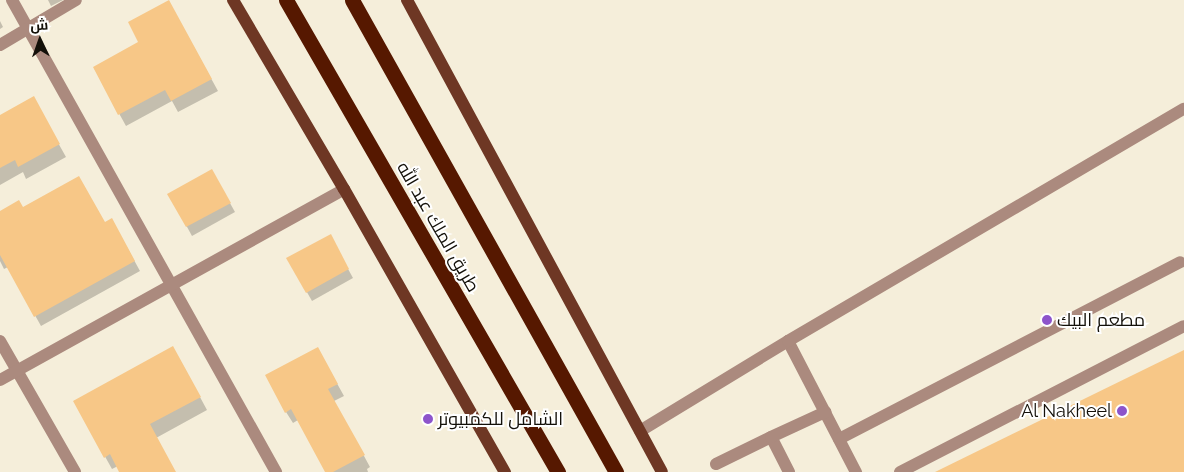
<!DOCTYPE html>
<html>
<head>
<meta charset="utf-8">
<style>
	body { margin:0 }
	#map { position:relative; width:1184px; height:472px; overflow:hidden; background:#f5eeda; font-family:Raleway,Cairo,sans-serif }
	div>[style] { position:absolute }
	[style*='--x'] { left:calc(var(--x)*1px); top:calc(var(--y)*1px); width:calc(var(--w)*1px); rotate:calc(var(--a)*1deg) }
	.shadow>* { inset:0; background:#0003 }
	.building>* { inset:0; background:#f7c787 }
	.service>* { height:12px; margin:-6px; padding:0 6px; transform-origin:6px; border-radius:6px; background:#ab8a7e }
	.minor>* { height:12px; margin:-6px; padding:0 6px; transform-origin:6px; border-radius:6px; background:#ab8a7e }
	.primary>* { height:12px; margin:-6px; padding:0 6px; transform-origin:6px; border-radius:6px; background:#6e3724 }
	.motorway>* { height:15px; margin:-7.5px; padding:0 7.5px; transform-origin:7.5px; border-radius:7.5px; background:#561800 }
	.dots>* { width:14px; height:14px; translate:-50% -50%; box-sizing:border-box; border:2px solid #fff; border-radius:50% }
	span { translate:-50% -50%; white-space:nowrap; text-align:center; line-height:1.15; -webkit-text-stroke:4px #fff; paint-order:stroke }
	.street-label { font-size:18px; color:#131009 }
	.poi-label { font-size:18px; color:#131009 }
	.left { translate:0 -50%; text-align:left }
	.right { translate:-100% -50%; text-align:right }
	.north { position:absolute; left:15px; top:15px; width:50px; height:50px; -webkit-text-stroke:4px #fff; paint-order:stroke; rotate:357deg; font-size:14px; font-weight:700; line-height:20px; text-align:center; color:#131009 }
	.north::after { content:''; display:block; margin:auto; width:18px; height:22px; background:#131009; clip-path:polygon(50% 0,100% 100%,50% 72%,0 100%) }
</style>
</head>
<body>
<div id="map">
	<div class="shadow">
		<div style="clip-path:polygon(48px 0,63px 0,51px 6px)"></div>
		<div style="clip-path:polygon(169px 2px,218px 91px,178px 112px,172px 101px,126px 126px,94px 68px,140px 43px)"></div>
		<div style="clip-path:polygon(0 21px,3px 27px,0 29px)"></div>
		<div style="clip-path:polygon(33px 98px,66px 157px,26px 179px,23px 172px,0 185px,0 116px)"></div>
		<div style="clip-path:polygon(212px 171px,235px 212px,192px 236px,169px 194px)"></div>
		<div style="clip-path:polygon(22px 208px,105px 224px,112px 220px,140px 271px,41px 326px,8px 267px,4px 269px,0 261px,0 212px)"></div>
		<div style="clip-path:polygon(330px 236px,353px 278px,312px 301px,288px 259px)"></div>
		<div style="clip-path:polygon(180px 360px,207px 410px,156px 438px,175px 472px,121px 472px,118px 466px,112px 469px,74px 401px)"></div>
		<div style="clip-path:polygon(324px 360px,344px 396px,334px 401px,370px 467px,367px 469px,368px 472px,326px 472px,298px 420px,293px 423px,286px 412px)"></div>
	</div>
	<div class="building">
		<div style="clip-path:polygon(169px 0,212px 79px,171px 101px,165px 90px,118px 115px,93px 67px,138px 42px,128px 22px)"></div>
		<div style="clip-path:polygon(34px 96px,60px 144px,18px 167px,15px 160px,0 168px,0 115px)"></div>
		<div style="clip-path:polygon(212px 169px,231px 203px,186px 227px,167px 194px)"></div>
		<div style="clip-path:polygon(79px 176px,105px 222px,112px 218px,135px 261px,34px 317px,0 255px,0 211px,19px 200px,23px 207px)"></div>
		<div style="clip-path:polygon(331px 234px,349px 269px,306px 293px,286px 258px)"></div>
		<div style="clip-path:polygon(173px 346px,201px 397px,150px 424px,176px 472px,119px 472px,110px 454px,104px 458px,73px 401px)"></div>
		<div style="clip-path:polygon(318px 347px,338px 384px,328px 389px,365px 455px,333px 472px,325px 472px,291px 409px,285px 413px,265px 375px)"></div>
		<div style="clip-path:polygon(1184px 350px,1184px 472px,935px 472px)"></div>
	</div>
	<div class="service">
		<div style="--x:788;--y:341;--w:148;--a:62.6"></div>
		<div style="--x:839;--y:439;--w:384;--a:-27.4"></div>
		<div style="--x:716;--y:464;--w:61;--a:-26.1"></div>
		<div style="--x:789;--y:472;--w:39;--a:-117"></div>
		<div style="--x:771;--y:437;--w:60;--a:-24.8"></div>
		<div style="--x:900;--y:472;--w:319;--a:-27.2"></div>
	</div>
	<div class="minor">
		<div style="--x:12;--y:0;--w:541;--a:60.78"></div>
		<div style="--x:0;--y:45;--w:88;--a:-30.6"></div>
		<div style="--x:0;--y:341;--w:151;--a:60.2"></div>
		<div style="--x:0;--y:380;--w:393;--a:-29"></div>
		<div style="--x:640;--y:431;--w:173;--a:-31.3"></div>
		<div style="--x:788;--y:341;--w:459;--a:-30.4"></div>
	</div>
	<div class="primary">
		<div style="--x:233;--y:0;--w:219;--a:59.6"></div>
		<div style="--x:344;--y:189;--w:326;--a:60.4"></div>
		<div style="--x:407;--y:0;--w:536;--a:61.62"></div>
	</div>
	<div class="motorway">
		<div style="--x:286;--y:0;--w:545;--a:60.05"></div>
		<div style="--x:352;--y:0;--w:541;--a:60.78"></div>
	</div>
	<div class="dots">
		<div style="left:1047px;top:320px;background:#8d54cb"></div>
		<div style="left:1122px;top:411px;background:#8d54cb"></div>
		<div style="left:428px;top:419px;background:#8d54cb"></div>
	</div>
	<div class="street-label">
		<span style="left:438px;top:227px;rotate:60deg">طريق الملك عبد الله</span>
	</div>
	<div class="poi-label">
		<span class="left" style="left:1057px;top:320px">مطعم البيك</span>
		<span class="right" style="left:1112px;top:411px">Al Nakheel</span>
		<span class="left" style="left:438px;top:419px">الشامل للكمبيوتر</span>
	</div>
	<div class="north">ش</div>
</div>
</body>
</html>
